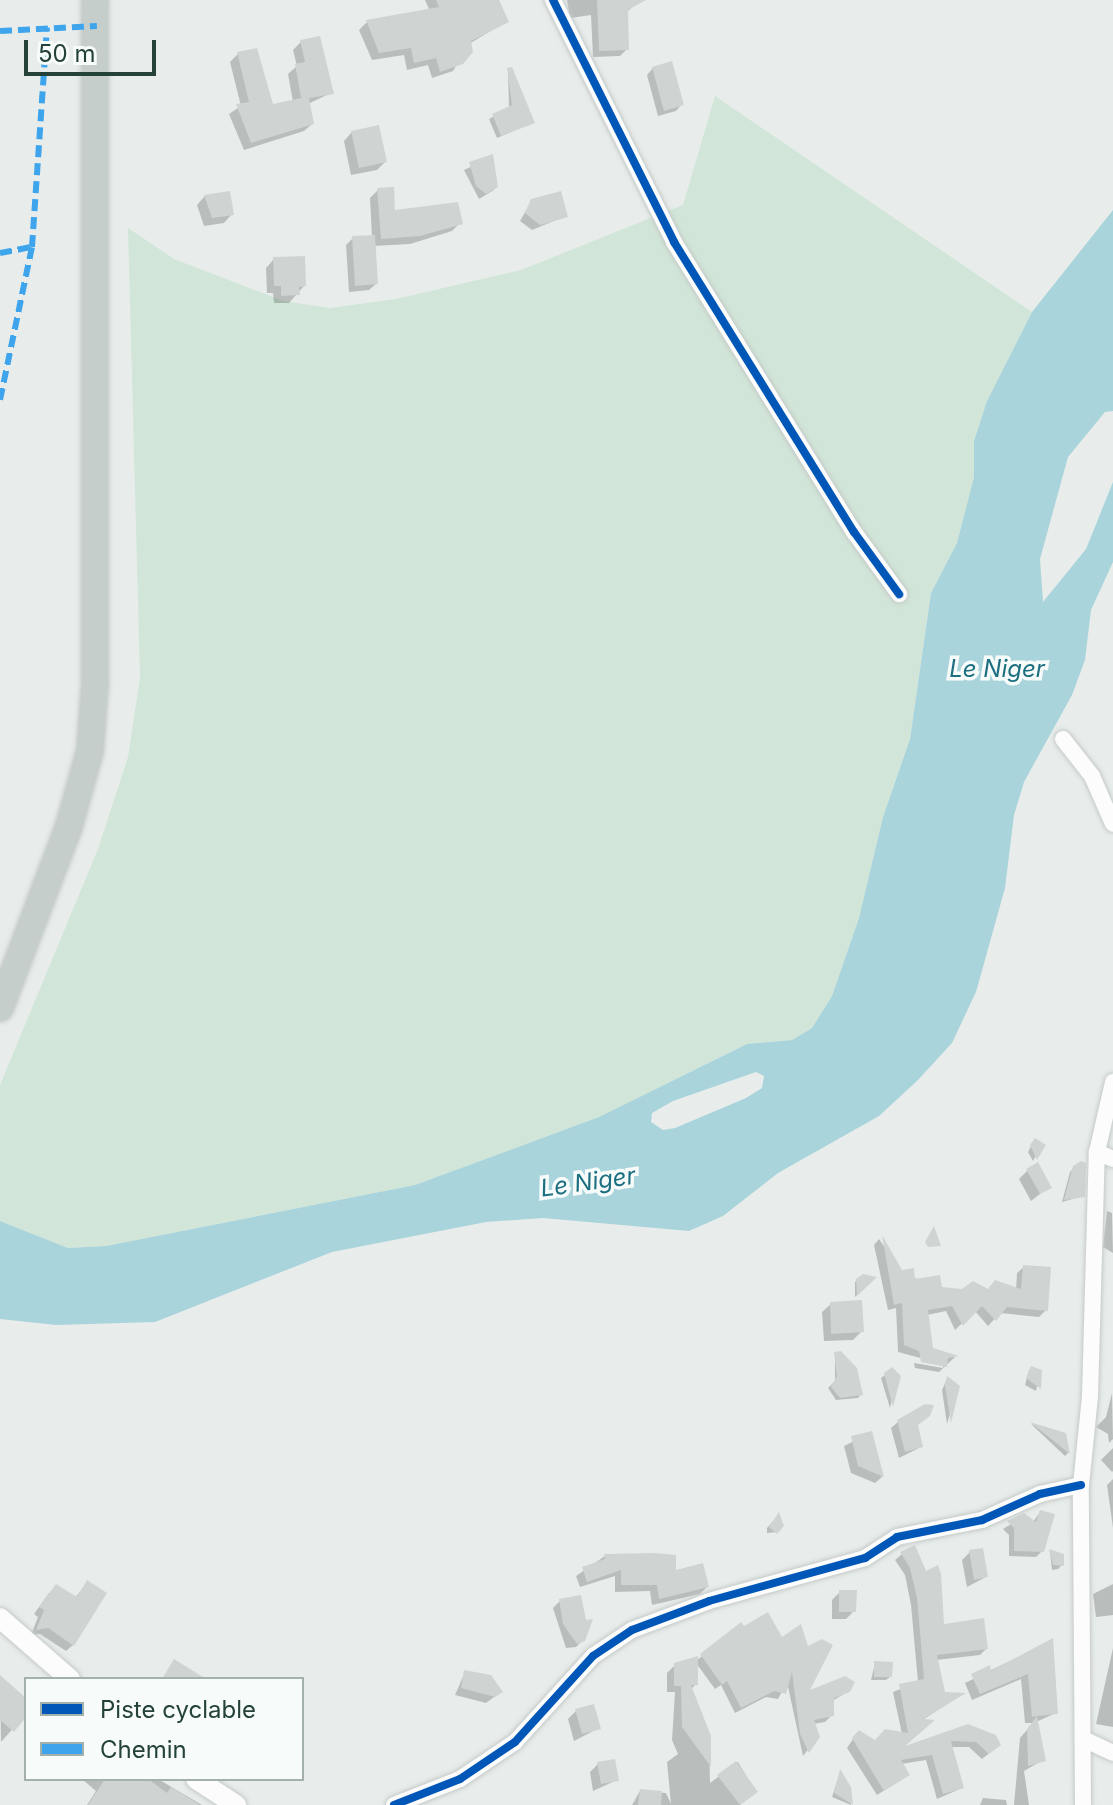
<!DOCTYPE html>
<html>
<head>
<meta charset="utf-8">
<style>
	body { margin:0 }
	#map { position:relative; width:1113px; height:1805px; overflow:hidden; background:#e8edeb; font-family:Inter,sans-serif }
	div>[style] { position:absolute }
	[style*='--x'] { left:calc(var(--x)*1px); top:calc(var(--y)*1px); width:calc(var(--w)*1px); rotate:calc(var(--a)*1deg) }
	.green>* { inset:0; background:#d1e6d8 }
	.water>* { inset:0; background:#a9d4db }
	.shadow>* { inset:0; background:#0003 }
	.building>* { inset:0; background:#cfd4d2 }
	.roads { filter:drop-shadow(0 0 2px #c5cac8) drop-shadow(0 0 2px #c5cac8) }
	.minor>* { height:16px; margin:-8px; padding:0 8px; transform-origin:8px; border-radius:8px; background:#fcfcfc }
	.tertiary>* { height:20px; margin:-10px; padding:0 10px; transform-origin:10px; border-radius:10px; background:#fcfcfc }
	.trunk>* { height:26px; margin:-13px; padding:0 13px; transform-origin:13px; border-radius:13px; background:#c6cecc }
	.quiet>* { height:6px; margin-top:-3px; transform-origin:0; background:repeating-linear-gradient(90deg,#3ea4ec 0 12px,transparent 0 18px) }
	.cycleway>* { height:8px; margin:-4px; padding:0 4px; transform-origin:4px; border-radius:4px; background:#0057b8 }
	span { translate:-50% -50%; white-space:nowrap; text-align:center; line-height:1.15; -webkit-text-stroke:7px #f7fbf9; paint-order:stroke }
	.water-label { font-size:24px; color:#1c6f80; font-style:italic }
	.legend { position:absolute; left:24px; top:1677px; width:280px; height:104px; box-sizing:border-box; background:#f7fbf9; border:2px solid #a3b1ad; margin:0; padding:10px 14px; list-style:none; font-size:24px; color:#24423a }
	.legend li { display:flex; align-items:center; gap:16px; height:40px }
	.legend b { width:40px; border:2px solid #a3b1ad }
	.scale { position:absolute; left:24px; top:40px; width:132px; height:36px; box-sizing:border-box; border:4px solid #24423a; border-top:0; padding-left:10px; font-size:24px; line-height:28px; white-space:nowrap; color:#24423a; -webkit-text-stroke:6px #f7fbf9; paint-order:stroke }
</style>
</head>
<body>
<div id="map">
	<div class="green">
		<div style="clip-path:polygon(715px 96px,1032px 312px,987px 401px,974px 441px,974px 477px,957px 543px,931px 593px,910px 739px,883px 817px,859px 918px,832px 996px,812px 1028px,792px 1040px,747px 1044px,599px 1117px,415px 1185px,106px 1246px,68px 1248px,0 1221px,0 1085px,98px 849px,128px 757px,140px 678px,128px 228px,174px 259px,283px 301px,330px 308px,396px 299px,521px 270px,683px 205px)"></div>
	</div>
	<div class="water">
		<div style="clip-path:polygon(evenodd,1113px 210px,1113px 411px,1105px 412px,1068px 457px,1040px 559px,1043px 602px,1086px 549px,1113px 482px,1113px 562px,1091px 610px,1085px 660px,1072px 695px,1024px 782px,1014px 815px,1005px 888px,976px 992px,952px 1043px,917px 1081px,879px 1116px,778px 1173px,723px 1216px,689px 1231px,543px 1218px,486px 1222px,332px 1252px,155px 1322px,56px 1325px,0 1319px,0 1221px,68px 1248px,106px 1246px,415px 1185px,599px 1117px,747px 1044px,792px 1040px,812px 1028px,832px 996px,859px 918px,883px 817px,910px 739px,931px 593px,957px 543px,974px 477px,974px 441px,987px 401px,1032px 312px,1113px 210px,756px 1072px,764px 1076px,762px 1088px,746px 1098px,675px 1128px,663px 1130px,651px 1122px,652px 1113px,673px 1101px,756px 1072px)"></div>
	</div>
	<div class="shadow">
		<div style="clip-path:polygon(425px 0,499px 0,507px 21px,469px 44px,453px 71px,432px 78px,428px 65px,407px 70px,404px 55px,372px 60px,359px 30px,367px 22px,430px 11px)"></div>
		<div style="clip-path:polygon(567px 0,640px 0,626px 13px,627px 49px,620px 56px,593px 57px,591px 15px,570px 18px)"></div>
		<div style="clip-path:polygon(301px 42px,331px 93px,308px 104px,312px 124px,304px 131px,244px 150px,229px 114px,241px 106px,230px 62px,238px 54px,272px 106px,293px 102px,288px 74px,297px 66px,293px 50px)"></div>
		<div style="clip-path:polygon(653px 68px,682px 104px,676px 111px,658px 116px,647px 75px)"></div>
		<div style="clip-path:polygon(508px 70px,532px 123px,497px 138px,489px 119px,509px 108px)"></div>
		<div style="clip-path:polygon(352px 132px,385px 162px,377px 170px,351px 175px,344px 141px)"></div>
		<div style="clip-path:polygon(492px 157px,494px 190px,479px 199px,464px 170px)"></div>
		<div style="clip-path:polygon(378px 190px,393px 212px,460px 223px,452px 231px,410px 244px,373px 246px,376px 284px,369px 290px,349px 292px,346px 245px,353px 238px,372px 237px,370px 198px)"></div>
		<div style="clip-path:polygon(205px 196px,232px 214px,224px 223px,204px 226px,197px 205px)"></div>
		<div style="clip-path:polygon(532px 200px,566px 216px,532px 230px,520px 221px)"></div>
		<div style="clip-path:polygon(274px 259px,304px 286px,289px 303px,274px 303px,273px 293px,267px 293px,266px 268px)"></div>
		<div style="clip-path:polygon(1033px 1142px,1042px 1144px,1033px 1161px,1028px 1152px)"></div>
		<div style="clip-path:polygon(1074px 1168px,1083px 1196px,1062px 1202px,1070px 1172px)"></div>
		<div style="clip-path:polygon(1028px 1170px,1049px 1187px,1031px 1201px,1019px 1179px)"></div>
		<div style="clip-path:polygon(1107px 1211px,1112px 1213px,1113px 1253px,1103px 1247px)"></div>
		<div style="clip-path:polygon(879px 1239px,901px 1272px,940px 1289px,1016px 1290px,1017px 1273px,1024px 1267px,1046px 1310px,1039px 1317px,1000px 1313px,988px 1326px,975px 1311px,955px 1330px,946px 1311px,927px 1315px,931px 1350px,955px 1357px,939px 1372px,915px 1368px,914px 1363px,943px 1368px,943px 1364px,898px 1352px,896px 1308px,888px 1310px,874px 1245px)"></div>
		<div style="clip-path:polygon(859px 1278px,873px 1279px,855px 1297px,855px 1282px)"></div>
		<div style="clip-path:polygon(831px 1304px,862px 1331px,853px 1340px,824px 1341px,822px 1312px)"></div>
		<div style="clip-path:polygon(835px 1354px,861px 1394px,858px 1398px,836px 1400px,828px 1388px,835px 1381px)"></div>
		<div style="clip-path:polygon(1029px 1370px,1040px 1371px,1036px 1391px,1025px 1385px)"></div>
		<div style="clip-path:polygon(885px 1375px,898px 1376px,890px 1408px,881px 1378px)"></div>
		<div style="clip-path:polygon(947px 1379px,958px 1386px,947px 1424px,942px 1390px)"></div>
		<div style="clip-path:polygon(1112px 1393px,1113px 1439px,1109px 1443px,1108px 1434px,1096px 1427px,1106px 1417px)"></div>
		<div style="clip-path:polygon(898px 1422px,916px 1426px,921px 1447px,899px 1458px,891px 1428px)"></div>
		<div style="clip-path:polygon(1031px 1424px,1064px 1434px,1068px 1453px,1065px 1456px)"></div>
		<div style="clip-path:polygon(871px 1433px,882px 1477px,875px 1483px,851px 1473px,844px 1446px)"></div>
		<div style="clip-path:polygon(1113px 1448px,1113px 1471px,1112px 1472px,1101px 1460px)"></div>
		<div style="clip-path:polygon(1113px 1479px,1113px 1528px,1107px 1485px)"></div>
		<div style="clip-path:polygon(1040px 1512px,1042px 1551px,1036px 1557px,1009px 1556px,1009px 1535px,1003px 1529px,1024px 1516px,1033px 1522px)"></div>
		<div style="clip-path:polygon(778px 1516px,778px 1532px,767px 1533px,767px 1528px)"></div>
		<div style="clip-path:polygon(909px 1548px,942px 1626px,986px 1649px,980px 1655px,936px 1660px,944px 1694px,961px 1695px,921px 1721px,898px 1751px,968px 1727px,992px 1751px,982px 1759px,969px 1747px,950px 1747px,962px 1788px,937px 1799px,926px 1760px,901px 1764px,908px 1775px,877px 1795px,847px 1748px,853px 1739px,875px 1742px,902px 1734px,893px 1692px,918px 1682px,911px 1605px,905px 1575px,895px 1560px)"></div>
		<div style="clip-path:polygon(970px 1552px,986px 1577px,967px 1587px,962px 1560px)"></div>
		<div style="clip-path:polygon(1050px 1552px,1062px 1565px,1058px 1569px,1052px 1570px)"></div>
		<div style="clip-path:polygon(605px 1556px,674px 1572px,707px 1587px,700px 1594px,652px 1605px,650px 1591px,615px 1592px,615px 1576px,580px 1587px,576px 1576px)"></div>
		<div style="clip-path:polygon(87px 1583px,73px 1645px,66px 1651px,40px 1634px,31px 1635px,38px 1617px,34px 1614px,49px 1593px,75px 1598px)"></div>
		<div style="clip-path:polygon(1113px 1584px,1113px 1615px,1096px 1617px,1093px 1594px)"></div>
		<div style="clip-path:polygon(840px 1592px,854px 1611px,846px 1619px,832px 1619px,832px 1600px)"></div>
		<div style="clip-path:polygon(560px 1601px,583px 1640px,576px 1647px,566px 1648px,553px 1608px)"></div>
		<div style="clip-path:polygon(768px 1615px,806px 1694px,849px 1691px,832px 1701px,832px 1715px,825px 1722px,813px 1724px,817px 1737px,807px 1751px,803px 1756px,787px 1682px,778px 1699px,766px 1697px,735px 1713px,721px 1685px,715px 1689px,696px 1663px,696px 1684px,690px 1690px,709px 1737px,710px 1783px,738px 1762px,756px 1792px,740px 1805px,632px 1805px,640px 1791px,666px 1793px,671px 1804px,667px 1762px,678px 1754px,672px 1740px,675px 1692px,667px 1692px,667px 1673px,675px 1665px,696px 1661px,740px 1625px,743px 1629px)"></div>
		<div style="clip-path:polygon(1051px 1641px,1056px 1713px,1036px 1722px,1043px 1760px,1024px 1771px,1029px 1805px,1014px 1805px,1020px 1738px,1033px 1723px,1025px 1723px,1021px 1679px,972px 1700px,965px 1683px)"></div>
		<div style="clip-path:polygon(1113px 1648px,1113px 1727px,1096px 1724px)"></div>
		<div style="clip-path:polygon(875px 1663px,890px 1677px,886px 1680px,871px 1680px)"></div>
		<div style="clip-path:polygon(465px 1672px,501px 1692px,486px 1703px,455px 1695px)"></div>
		<div style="clip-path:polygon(0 1678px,26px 1700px,26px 1714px,1px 1742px)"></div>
		<div style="clip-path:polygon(576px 1711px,599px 1728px,574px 1741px,568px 1719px)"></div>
		<div style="clip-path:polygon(598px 1764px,617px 1780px,593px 1791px,590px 1772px)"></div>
		<div style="clip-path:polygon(840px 1772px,849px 1788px,851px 1805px,832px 1797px)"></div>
		<div style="clip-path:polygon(82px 1779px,158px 1779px,202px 1805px,87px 1805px,96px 1791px)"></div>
		<div style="clip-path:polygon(983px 1798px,1006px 1800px,1007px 1805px,980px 1805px)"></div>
	</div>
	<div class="building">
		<div style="clip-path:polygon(436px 0,499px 0,509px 22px,471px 41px,473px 52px,463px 64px,440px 72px,436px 58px,414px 63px,411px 48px,379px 53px,366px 20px,439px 7px)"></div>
		<div style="clip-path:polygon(597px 0,646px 0,628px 10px,629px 50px,599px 51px)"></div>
		<div style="clip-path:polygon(320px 36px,334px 94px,309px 98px,314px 124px,251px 143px,236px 104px,249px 102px,237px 52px,257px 48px,273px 104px,301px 98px,295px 64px,305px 62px,300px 40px)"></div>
		<div style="clip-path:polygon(672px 61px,684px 105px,664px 111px,652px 67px)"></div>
		<div style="clip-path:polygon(512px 67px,535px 123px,501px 136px,492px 114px,512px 105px,507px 68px)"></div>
		<div style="clip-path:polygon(379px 125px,387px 162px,359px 168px,351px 131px)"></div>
		<div style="clip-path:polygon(493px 154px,498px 187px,486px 194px,476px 186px,469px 162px)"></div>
		<div style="clip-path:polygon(394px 187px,395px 210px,458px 202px,463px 224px,420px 236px,381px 239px,377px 188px)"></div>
		<div style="clip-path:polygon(230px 191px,234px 215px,212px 218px,204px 195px)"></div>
		<div style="clip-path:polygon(561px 191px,568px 217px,540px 225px,525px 213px,531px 199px)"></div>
		<div style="clip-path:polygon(375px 235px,378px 284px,355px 286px,352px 236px)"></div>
		<div style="clip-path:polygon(305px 256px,306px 286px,299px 287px,300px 295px,281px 296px,281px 286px,274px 286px,273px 257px)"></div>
		<div style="clip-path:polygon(1035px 1138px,1046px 1145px,1037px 1160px,1030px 1145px)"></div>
		<div style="clip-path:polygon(1081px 1161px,1086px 1163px,1085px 1197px,1064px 1200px,1073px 1166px)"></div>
		<div style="clip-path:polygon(1038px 1162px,1052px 1188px,1040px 1194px,1026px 1169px)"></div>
		<div style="clip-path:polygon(934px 1226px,941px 1246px,928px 1247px,925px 1242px)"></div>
		<div style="clip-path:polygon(882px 1235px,902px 1270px,914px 1268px,915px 1279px,940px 1275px,942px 1287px,962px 1289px,973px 1281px,988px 1289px,995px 1280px,1021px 1289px,1023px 1265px,1051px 1267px,1048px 1311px,1007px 1307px,996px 1321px,982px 1306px,963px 1326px,952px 1306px,928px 1310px,933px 1348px,959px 1356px,948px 1358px,947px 1367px,921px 1362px,919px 1351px,904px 1345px,902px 1303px,894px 1305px)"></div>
		<div style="clip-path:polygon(863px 1274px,877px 1277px,857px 1296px,856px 1279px)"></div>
		<div style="clip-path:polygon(862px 1300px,864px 1332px,831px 1334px,830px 1302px)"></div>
		<div style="clip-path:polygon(841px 1351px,857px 1368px,863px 1395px,840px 1398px,831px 1387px,837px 1376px,834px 1352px)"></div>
		<div style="clip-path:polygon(1031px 1366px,1042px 1370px,1041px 1389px,1026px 1378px)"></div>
		<div style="clip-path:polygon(892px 1367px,901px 1376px,893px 1407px,884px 1373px)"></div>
		<div style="clip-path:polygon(947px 1376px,960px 1386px,951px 1423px,945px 1385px)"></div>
		<div style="clip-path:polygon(925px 1404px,934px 1405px,930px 1416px,918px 1425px,923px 1447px,905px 1452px,897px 1420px)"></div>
		<div style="clip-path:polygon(1030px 1422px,1066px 1433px,1070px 1454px)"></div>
		<div style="clip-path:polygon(872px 1431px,884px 1477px,858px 1466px,851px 1436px)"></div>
		<div style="clip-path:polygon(1040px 1510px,1055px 1514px,1044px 1552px,1014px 1551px,1014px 1528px,1007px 1521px,1024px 1513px,1036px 1522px)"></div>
		<div style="clip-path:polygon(779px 1512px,784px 1526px,777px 1534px,769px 1527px)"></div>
		<div style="clip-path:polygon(915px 1545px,926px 1571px,938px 1565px,941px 1574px,944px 1624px,984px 1618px,988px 1649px,937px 1655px,945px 1692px,966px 1693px,923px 1719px,935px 1720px,905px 1746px,968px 1724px,996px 1735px,1001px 1745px,989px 1754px,976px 1742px,951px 1741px,964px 1788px,943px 1794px,932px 1755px,901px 1760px,910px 1775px,884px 1791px,852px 1738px,859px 1730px,875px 1740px,885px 1729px,908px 1733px,899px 1684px,924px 1679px,917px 1598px,910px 1568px,900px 1552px)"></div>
		<div style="clip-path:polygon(983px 1548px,988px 1577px,974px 1580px,969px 1550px)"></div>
		<div style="clip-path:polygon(1049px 1549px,1064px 1554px,1064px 1566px,1053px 1565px)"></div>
		<div style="clip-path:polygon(656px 1553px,676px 1555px,676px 1570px,703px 1563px,709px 1587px,659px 1599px,657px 1585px,621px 1585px,621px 1570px,587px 1582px,582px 1567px,605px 1559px,604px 1554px)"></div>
		<div style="clip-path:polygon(87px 1580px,107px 1593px,74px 1646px,48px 1628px,36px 1630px,44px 1610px,39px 1607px,56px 1584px,77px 1597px)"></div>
		<div style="clip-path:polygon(839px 1590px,857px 1590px,856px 1612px,839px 1612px)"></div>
		<div style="clip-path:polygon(581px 1595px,586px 1620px,593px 1619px,585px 1641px,577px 1644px,563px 1624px,559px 1599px)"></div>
		<div style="clip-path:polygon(768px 1612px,782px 1637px,801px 1624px,808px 1646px,822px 1639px,833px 1645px,810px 1690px,845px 1676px,855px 1682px,850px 1692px,834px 1698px,834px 1716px,814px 1720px,820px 1737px,809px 1753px,800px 1734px,792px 1672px,786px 1694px,774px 1691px,741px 1708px,727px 1681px,722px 1685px,700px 1654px,741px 1622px,744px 1626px)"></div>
		<div style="clip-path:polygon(1053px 1638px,1058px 1714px,1037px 1716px,1046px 1761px,1028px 1766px,1027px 1729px,1037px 1716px,1032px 1717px,1028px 1674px,980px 1694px,971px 1674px,990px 1665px,991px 1671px)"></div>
		<div style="clip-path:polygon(698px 1656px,698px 1685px,691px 1685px,711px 1736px,711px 1767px,682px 1727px,681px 1686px,674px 1686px,674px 1663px)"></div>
		<div style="clip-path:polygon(174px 1659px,206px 1679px,162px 1679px)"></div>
		<div style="clip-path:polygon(874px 1661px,893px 1662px,892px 1677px,874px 1677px)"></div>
		<div style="clip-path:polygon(464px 1670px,491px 1675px,503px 1692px,495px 1697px,461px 1688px)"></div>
		<div style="clip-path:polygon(0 1675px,26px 1698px,26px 1717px,14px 1732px,0 1720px)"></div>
		<div style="clip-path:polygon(594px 1704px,601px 1729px,582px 1734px,575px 1709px)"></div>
		<div style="clip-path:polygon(615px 1759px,619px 1781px,601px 1784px,597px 1762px)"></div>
		<div style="clip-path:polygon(736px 1761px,758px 1792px,740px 1805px,717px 1775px)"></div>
		<div style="clip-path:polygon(840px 1769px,851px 1787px,853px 1805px,834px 1793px)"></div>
		<div style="clip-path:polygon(105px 1779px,148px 1779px,167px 1793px,171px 1787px,200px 1805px,88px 1805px)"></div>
		<div style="clip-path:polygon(640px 1789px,662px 1791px,661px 1805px,638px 1805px)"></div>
	</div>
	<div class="roads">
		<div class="minor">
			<div style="--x:553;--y:0;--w:271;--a:63.4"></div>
			<div style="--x:674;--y:242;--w:341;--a:58.2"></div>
			<div style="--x:854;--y:532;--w:77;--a:54"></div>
			<div style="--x:1063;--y:739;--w:47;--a:51.9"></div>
			<div style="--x:1092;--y:776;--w:52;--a:66.4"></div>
			<div style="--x:1097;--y:1152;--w:72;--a:-77.1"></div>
			<div style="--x:1083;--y:1739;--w:33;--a:25"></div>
			<div style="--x:394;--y:1805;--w:71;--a:-21.5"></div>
			<div style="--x:460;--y:1779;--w:66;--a:-33.9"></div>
			<div style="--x:515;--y:1742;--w:116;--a:-47.8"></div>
			<div style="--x:593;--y:1656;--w:47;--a:-33.7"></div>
			<div style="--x:632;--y:1630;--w:82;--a:-20.6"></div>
			<div style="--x:709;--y:1601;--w:162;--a:-15.4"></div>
			<div style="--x:865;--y:1558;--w:38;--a:-33"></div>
			<div style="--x:897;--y:1537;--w:87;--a:-11.3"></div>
			<div style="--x:982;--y:1520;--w:64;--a:-24.1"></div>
			<div style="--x:1040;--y:1494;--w:42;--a:-12.4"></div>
			<div style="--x:1083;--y:1805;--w:320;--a:-90.4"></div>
			<div style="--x:1081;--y:1485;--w:89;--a:-84.2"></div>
			<div style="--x:1090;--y:1396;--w:244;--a:-88.4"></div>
			<div style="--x:1097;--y:1152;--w:17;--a:24"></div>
		</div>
		<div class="tertiary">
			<div style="--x:0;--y:1618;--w:93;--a:41.1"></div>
			<div style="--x:196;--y:1779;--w:48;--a:33"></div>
		</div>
		<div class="trunk">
			<div style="--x:0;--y:1008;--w:195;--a:-69.2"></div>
			<div style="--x:69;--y:826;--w:78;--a:-74.4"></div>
			<div style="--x:90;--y:751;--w:68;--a:-85.8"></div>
			<div style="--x:95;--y:683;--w:683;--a:-90"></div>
		</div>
	</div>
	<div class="quiet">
		<div style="--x:0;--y:31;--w:97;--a:-3"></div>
		<div style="--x:0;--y:253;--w:33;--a:-11"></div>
		<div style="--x:0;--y:400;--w:156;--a:-78.2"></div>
		<div style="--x:32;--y:247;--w:220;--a:-86.1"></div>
	</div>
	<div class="cycleway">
		<div style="--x:553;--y:0;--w:271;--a:63.4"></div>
		<div style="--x:674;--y:242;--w:341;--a:58.2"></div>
		<div style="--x:854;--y:532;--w:77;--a:54"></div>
		<div style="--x:394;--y:1805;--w:71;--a:-21.5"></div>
		<div style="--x:460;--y:1779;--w:66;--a:-33.9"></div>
		<div style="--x:515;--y:1742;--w:116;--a:-47.8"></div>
		<div style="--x:593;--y:1656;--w:47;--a:-33.7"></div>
		<div style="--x:632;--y:1630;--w:82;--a:-20.6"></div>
		<div style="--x:709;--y:1601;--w:162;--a:-15.4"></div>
		<div style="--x:865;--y:1558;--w:38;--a:-33"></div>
		<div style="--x:897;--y:1537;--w:87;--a:-11.3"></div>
		<div style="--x:982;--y:1520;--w:64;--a:-24.1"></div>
		<div style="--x:1040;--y:1494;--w:42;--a:-12.4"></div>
	</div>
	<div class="water-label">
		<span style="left:997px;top:669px">Le Niger</span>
		<span style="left:588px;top:1182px;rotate:-8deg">Le Niger</span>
	</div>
	<ul class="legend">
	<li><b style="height:10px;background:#0057b8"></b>Piste cyclable</li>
	<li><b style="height:10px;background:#3ea4ec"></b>Chemin</li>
	</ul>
	<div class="scale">50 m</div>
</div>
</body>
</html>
